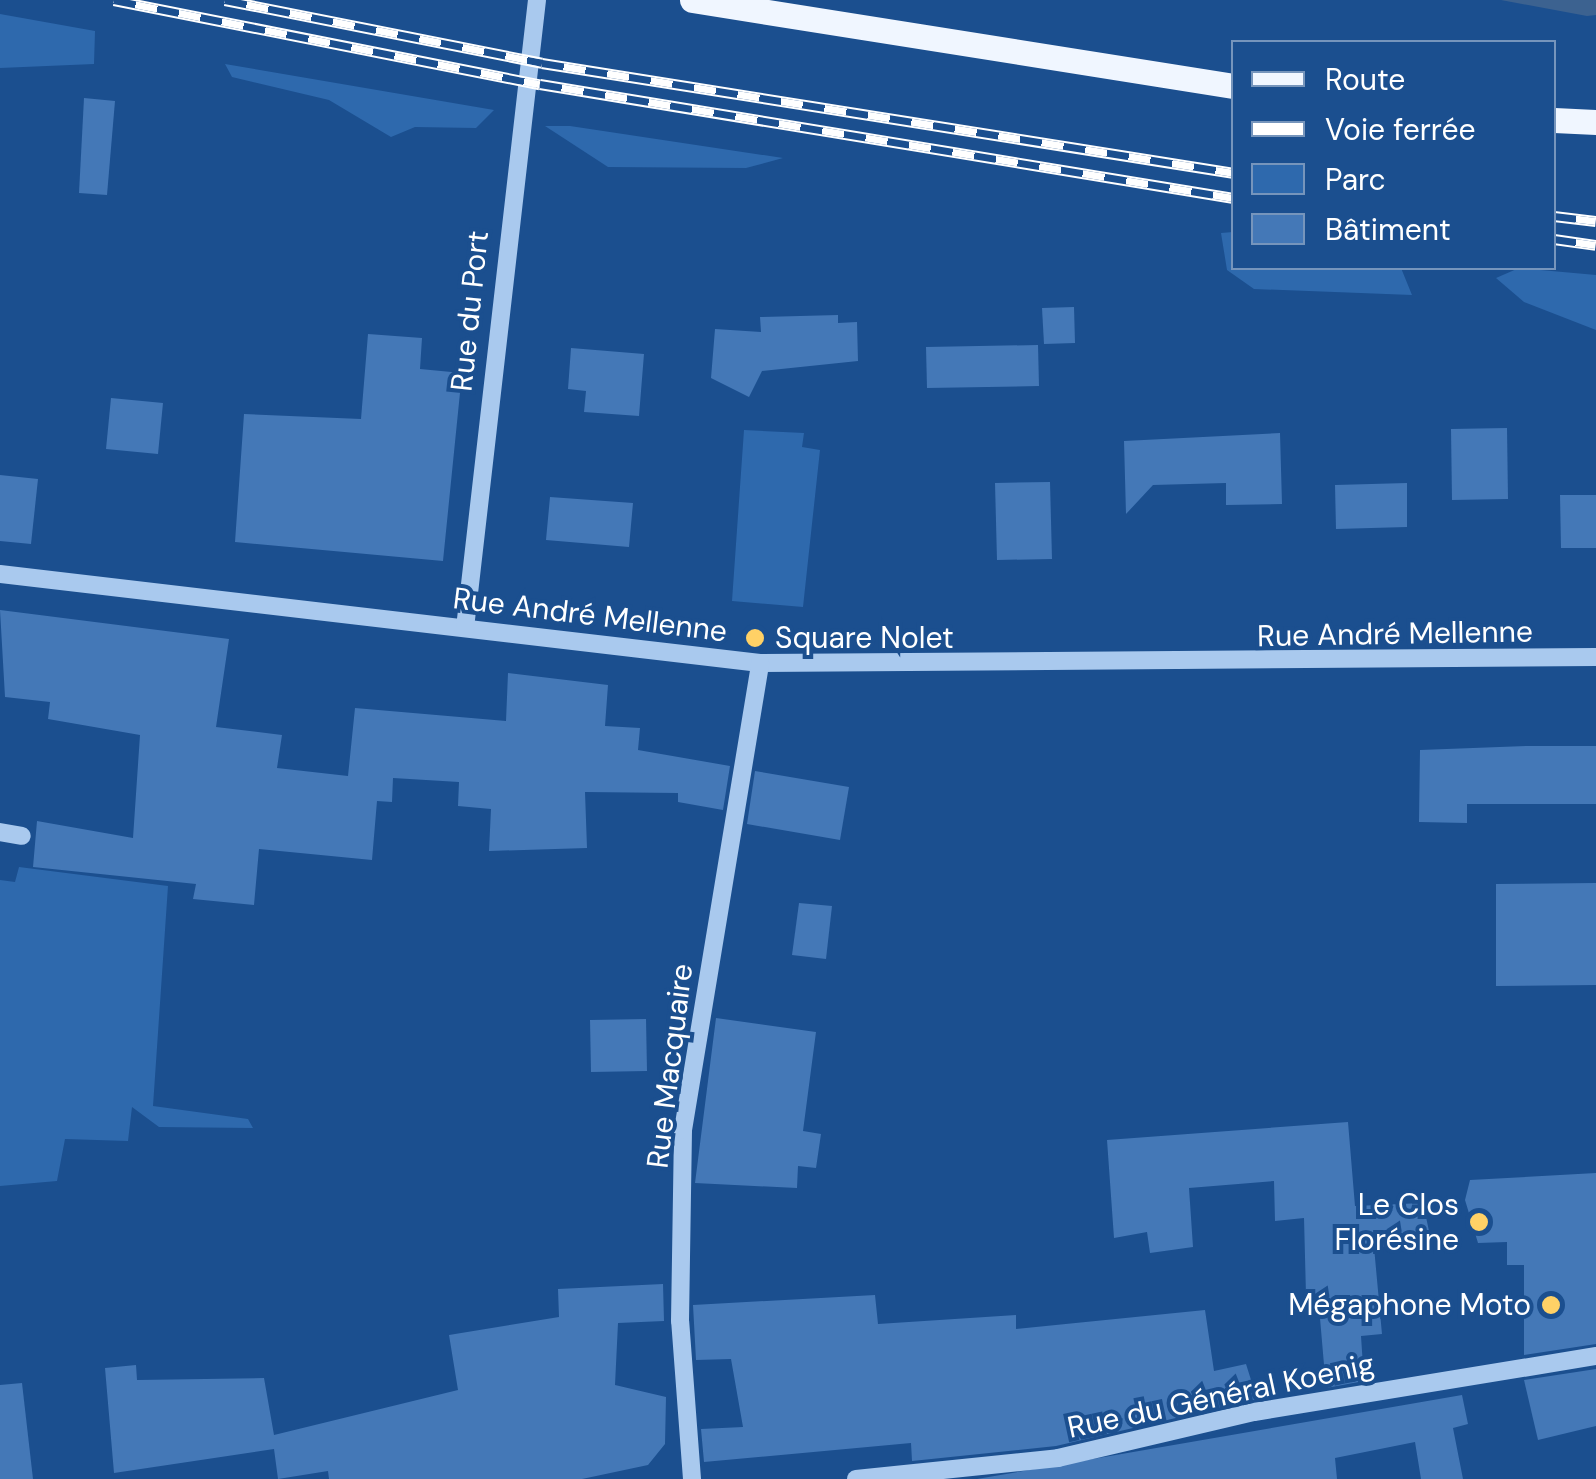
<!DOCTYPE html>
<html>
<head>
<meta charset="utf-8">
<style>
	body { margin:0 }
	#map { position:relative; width:1596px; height:1479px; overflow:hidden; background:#1b4f8f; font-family:"DM Sans",sans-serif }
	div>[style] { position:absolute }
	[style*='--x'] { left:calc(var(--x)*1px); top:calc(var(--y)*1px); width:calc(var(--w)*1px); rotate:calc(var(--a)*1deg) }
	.green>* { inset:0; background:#2e69ad }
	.water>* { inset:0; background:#3c6290 }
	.building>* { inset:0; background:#4478b7 }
	.minor>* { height:18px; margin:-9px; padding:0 9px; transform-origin:9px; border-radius:9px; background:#a9c9ee }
	.major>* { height:25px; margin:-12.5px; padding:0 12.5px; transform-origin:12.5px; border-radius:12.5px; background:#f0f6ff }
	.rail>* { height:11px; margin-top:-5.5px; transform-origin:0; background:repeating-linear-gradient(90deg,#1b4f8f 0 22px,#fff 0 44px); box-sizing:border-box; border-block:2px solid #fff }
	.dots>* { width:28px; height:28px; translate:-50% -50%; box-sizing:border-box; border:5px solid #1b4f8f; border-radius:50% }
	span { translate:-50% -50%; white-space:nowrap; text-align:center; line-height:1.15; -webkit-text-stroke:8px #1b4f8f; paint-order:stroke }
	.street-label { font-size:30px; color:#fff }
	.poi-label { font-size:30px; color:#fff }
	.left { translate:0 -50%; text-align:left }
	.right { translate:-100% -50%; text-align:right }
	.legend { position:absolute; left:1231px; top:40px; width:325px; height:230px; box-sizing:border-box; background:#1b4f8f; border:2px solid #7695bc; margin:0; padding:12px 18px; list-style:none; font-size:30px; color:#fff }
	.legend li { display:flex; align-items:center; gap:20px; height:50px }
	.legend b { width:50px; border:2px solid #7695bc }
</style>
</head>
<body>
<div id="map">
	<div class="green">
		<div style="clip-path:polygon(0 14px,95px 31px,94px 64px,0 68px)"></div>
		<div style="clip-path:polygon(225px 64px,494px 110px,476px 128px,415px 127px,391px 137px,329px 100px,232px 77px)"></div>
		<div style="clip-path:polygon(545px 126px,570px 126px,783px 158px,746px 168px,608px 167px)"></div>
		<div style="clip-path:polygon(1233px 232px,1234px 268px,1401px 268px,1412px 295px,1254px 289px,1227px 270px,1221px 233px)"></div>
		<div style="clip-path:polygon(1519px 268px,1596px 275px,1596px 330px,1524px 302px,1496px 278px)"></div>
		<div style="clip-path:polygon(744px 430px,804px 433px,802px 447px,820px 450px,803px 607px,732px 601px)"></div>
		<div style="clip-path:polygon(19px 867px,168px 886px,153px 1106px,248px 1119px,253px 1128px,159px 1127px,132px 1107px,128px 1141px,65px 1139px,57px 1181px,0 1186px,0 880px,15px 882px)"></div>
	</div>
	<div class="water">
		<div style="clip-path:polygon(1501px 0,1596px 0,1596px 15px,1587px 16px)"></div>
	</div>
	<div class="building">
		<div style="clip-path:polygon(84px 98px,115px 101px,107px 195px,79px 193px)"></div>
		<div style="clip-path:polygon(1074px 307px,1075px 343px,1044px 344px,1042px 308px)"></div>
		<div style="clip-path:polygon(838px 315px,838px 323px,857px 322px,858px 361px,762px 371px,749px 397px,711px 378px,715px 329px,761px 332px,760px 317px)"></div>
		<div style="clip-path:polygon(368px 334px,422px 338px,420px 369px,462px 373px,443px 561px,235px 542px,244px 414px,361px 419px)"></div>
		<div style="clip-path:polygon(1038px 345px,1039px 386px,927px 388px,926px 347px)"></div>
		<div style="clip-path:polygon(571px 348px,644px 354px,639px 416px,584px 412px,586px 391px,568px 389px)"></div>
		<div style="clip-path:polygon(111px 398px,163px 403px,158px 454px,106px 449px)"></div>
		<div style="clip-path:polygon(1507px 428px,1508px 499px,1452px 500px,1451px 429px)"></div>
		<div style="clip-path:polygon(1280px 433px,1282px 504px,1226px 505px,1226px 483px,1153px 485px,1126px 514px,1124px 441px)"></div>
		<div style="clip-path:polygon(0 475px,38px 479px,31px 544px,0 541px)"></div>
		<div style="clip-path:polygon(1050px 482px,1052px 559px,997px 560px,995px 483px)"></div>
		<div style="clip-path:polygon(1407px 483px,1407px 527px,1336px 529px,1335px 485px)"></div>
		<div style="clip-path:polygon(1560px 495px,1596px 495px,1596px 548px,1561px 548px)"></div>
		<div style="clip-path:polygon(550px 497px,633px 503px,629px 547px,546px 540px)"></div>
		<div style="clip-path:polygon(0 610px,229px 639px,216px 727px,282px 735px,277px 768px,348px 776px,355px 708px,506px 721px,508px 673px,608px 685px,605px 726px,640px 728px,638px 750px,730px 766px,723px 810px,678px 802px,678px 793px,585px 792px,587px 848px,489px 851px,491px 809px,458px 806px,459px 782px,393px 778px,392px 802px,377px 801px,372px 860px,259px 849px,254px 905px,193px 899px,196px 884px,33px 867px,37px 821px,133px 838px,140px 735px,48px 719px,50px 702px,5px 697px)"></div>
		<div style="clip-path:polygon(1526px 746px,1596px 746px,1596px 804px,1467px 804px,1467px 823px,1419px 822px,1420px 750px)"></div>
		<div style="clip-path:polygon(755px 771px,849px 787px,840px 840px,747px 824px)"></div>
		<div style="clip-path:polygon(1596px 883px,1596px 985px,1496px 986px,1496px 884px)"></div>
		<div style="clip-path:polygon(799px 903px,832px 906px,826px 959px,792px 955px)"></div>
		<div style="clip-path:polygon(716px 1018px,816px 1032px,803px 1131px,821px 1134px,816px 1168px,798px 1166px,797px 1188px,695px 1183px)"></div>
		<div style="clip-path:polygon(646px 1019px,647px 1071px,591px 1072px,590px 1020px)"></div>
		<div style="clip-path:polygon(1348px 1122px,1355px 1206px,1423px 1203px,1432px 1245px,1374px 1247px,1382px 1334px,1361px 1336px,1364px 1381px,1326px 1388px,1318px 1295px,1306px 1295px,1304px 1218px,1275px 1221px,1274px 1181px,1189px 1188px,1193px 1247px,1150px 1253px,1147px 1232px,1114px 1238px,1107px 1140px)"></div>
		<div style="clip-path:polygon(1596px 1173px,1596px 1344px,1524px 1355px,1524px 1265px,1507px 1265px,1507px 1242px,1478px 1243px,1465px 1200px,1470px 1180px)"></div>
		<div style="clip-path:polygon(663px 1284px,664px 1321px,618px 1323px,615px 1385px,666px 1397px,665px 1444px,648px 1465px,582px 1479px,329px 1479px,328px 1471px,278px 1479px,274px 1449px,114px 1473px,105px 1368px,136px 1365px,137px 1380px,264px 1378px,274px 1435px,458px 1390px,449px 1335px,559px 1317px,558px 1289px)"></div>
		<div style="clip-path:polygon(875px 1295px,878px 1324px,1016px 1315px,1016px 1329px,1205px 1310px,1214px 1371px,1246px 1364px,1257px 1399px,1056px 1446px,912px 1461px,911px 1443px,704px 1462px,701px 1429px,743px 1427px,731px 1359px,696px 1360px,693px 1305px)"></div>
		<div style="clip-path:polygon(1596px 1369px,1596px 1426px,1538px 1440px,1524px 1380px)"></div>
		<div style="clip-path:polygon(22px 1383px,33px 1479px,0 1479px,0 1385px)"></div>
		<div style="clip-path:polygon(1462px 1395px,1468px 1424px,1453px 1428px,1463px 1479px,1421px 1479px,1415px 1442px,1335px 1458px,1337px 1479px,977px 1479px)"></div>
	</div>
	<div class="minor">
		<div style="--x:0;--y:574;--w:765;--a:6.68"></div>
		<div style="--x:760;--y:663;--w:836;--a:-0.41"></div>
		<div style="--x:465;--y:628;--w:632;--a:-83.46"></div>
		<div style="--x:0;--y:832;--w:22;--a:10"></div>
		<div style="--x:692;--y:1479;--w:158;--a:-94.3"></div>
		<div style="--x:680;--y:1321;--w:191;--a:-89.1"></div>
		<div style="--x:683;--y:1130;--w:473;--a:-80.6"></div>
		<div style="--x:856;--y:1479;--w:203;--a:-5.9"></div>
		<div style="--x:1058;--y:1458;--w:201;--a:-13.2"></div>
		<div style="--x:1254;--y:1412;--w:347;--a:-9.3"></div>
	</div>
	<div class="major">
		<div style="--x:692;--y:0;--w:549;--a:9.02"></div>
		<div style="--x:1554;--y:120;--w:42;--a:2.7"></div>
	</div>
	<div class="rail">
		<div style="--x:114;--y:0;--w:434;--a:11.2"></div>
		<div style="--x:540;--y:84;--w:703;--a:9.33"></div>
		<div style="--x:225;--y:0;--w:323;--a:11.2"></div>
		<div style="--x:542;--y:63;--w:701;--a:9.03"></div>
		<div style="--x:1554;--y:216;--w:42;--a:6.8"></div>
		<div style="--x:1554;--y:239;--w:42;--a:8.1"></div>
	</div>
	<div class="dots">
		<div style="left:755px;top:638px;background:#ffd166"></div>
		<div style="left:1479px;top:1222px;background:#ffd166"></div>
		<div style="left:1551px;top:1305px;background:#ffd166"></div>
	</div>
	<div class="street-label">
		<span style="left:470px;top:311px;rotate:-84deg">Rue du Port</span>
		<span style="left:590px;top:615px;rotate:7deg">Rue André Mellenne</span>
		<span style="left:1395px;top:634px;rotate:-1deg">Rue André Mellenne</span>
		<span style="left:670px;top:1066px;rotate:-83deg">Rue Macquaire</span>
		<span style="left:1221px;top:1396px;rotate:-12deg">Rue du Général Koenig</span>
	</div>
	<div class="poi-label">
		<span class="left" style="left:775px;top:638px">Square Nolet</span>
		<span class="right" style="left:1459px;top:1222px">Le Clos<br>Florésine</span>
		<span class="right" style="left:1531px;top:1305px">Mégaphone Moto</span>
	</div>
	<ul class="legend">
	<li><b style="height:12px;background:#f0f6ff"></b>Route</li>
	<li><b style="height:12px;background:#fff"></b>Voie ferrée</li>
	<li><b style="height:28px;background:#2e69ad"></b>Parc</li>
	<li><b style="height:28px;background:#4478b7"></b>Bâtiment</li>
	</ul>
</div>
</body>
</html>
